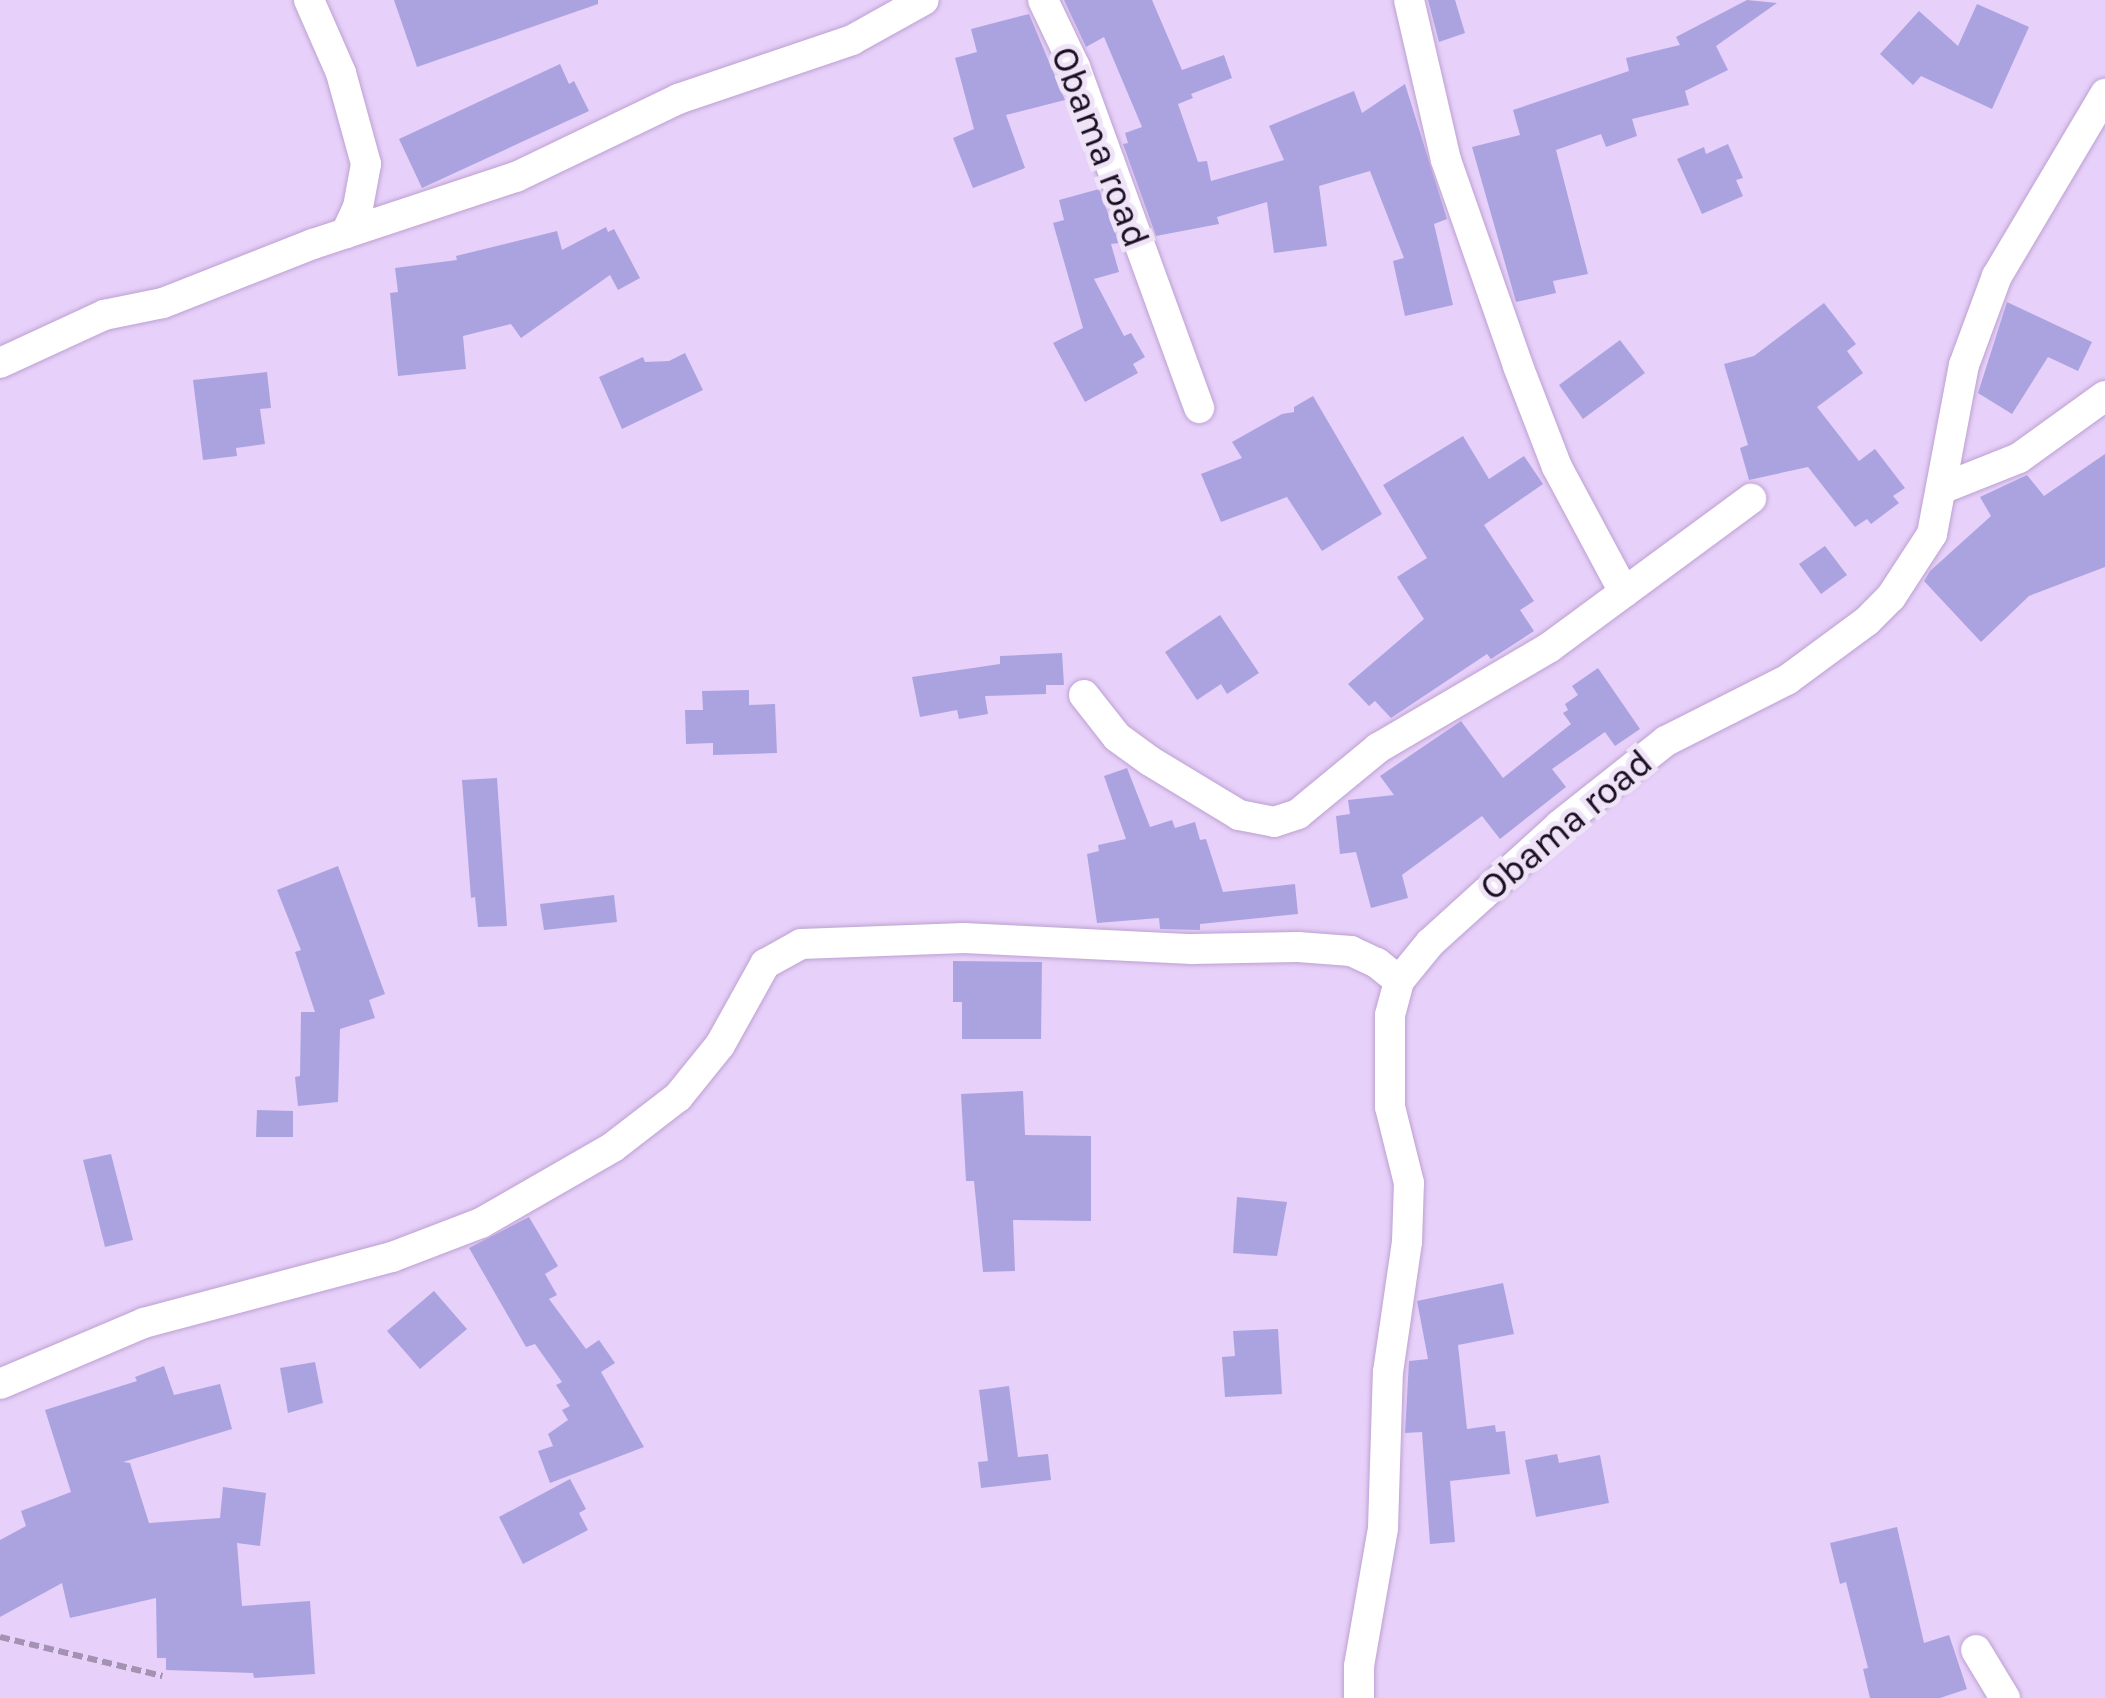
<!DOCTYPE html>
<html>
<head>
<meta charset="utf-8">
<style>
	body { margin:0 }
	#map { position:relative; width:2105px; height:1698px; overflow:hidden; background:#e7d0f9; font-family:Karla,sans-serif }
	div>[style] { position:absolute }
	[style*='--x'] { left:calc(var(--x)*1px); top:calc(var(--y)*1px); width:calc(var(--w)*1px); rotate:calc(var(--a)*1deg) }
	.building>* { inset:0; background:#aba3e0 }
	.path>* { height:6px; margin-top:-3px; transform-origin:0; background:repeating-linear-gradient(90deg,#a492b3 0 10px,transparent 0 15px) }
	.roads { filter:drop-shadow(0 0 2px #bca1d2) drop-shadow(0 0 2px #bca1d2) }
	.street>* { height:30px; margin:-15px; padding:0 15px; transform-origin:15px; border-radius:15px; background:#fff }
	span { translate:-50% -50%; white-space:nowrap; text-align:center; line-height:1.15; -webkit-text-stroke:10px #eee3f7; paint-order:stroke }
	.street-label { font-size:38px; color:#190f21 }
</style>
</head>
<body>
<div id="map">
	<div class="building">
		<div style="clip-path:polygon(394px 0,598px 0,598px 4px,417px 67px)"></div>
		<div style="clip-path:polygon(1064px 0,1152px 0,1182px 70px,1224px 55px,1232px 78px,1191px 94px,1193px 98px,1178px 104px,1198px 162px,1207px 161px,1211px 181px,1284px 160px,1269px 126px,1354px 91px,1362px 113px,1405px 84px,1447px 219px,1434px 224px,1453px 305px,1405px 316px,1393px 261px,1404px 258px,1370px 171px,1319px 186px,1327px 246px,1274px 253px,1267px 202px,1217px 217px,1219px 224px,1156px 236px,1123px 144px,1128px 143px,1125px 133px,1142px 127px,1104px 37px,1086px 47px)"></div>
		<div style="clip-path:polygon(1428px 0,1455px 0,1465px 33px,1439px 42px)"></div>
		<div style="clip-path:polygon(1747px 0,1777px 3px,1716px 46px,1728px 70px,1685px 91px,1689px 105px,1632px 119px,1637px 136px,1606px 147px,1601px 134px,1556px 150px,1588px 274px,1553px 281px,1556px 293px,1516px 302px,1472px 147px,1520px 135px,1513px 110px,1629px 71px,1626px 58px,1680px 45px,1676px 37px)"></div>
		<div style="clip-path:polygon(1977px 4px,2029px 27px,1992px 109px,1921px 76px,1913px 85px,1880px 54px,1919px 11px,1958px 46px)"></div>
		<div style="clip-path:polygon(1029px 14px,1065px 100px,1006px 115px,1025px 168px,973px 188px,953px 138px,974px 129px,955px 58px,977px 52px,971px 29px)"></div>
		<div style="clip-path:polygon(560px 64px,569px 84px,574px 81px,589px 111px,422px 188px,399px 139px)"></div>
		<div style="clip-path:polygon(1728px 144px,1743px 178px,1736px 180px,1743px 196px,1702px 214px,1677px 159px,1704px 147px,1706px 154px)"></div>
		<div style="clip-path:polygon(1099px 189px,1119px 243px,1111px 244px,1119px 272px,1094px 279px,1124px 336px,1131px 333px,1145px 357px,1133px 364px,1138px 373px,1085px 402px,1053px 343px,1083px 328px,1053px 223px,1064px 220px,1059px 200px)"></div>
		<div style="clip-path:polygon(606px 227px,608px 232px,614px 229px,640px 278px,618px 290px,610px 275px,521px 338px,511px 324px,463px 336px,466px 369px,398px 376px,390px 293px,398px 292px,395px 268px,457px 260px,456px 256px,557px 231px,562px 250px)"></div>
		<div style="clip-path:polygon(2007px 302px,2092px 342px,2078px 371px,2048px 357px,2012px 414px,1978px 393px)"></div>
		<div style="clip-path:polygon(1824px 303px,1856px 344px,1847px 351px,1863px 373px,1817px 407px,1859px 461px,1875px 449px,1905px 488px,1893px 496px,1899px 503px,1871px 524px,1867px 519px,1855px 527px,1808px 467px,1749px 480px,1740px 448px,1748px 445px,1724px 364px,1754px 356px)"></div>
		<div style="clip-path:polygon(1620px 340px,1645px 373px,1583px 419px,1559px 385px)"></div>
		<div style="clip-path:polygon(685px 353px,703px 390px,622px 429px,599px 377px,643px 357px,645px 362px,669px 361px)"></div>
		<div style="clip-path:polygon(267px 372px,271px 408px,260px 409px,265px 444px,236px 448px,237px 456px,203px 460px,193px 380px)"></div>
		<div style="clip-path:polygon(1313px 396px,1382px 514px,1322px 551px,1287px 497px,1221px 522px,1201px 474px,1242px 458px,1232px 442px,1282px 414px,1294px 412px,1294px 407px)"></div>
		<div style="clip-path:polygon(1463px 436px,1489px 479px,1524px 456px,1543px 484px,1484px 525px,1534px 601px,1520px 610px,1534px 631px,1491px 659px,1487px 654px,1391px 718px,1375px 701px,1369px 706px,1348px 684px,1424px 619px,1397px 577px,1427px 558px,1383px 485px)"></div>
		<div style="clip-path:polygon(2105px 454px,2105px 567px,2029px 596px,1981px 642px,1924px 581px,1930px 571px,1991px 516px,1980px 497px,2027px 475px,2044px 496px)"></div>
		<div style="clip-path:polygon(1825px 546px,1847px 575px,1821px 594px,1799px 564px)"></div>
		<div style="clip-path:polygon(1220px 615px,1259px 673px,1227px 694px,1221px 684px,1197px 700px,1165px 652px)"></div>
		<div style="clip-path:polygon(1062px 653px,1064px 685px,1046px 685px,1046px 694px,985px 696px,988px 714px,959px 719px,957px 710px,920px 717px,912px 677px,1000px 664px,1000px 656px)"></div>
		<div style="clip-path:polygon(1598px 668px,1640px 729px,1615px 746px,1605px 732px,1552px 769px,1566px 787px,1500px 839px,1482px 816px,1402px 875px,1408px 898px,1371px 908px,1356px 852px,1340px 854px,1336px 816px,1350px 814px,1348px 800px,1394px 795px,1380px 776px,1461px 721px,1503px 778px,1571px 724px,1563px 713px,1568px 710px,1565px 704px,1578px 695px,1572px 686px)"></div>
		<div style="clip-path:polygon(749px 690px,749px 705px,775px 704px,777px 753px,713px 755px,713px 743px,686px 744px,685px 710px,703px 710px,702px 691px)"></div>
		<div style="clip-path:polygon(1127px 768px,1150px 827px,1172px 820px,1175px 828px,1195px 822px,1200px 840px,1206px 839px,1223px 892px,1295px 884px,1298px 914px,1200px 924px,1200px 930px,1160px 929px,1159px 918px,1097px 923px,1087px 854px,1099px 851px,1098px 845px,1126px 839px,1104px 776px)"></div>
		<div style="clip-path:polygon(497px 778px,507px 926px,478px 927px,475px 897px,471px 898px,462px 780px)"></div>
		<div style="clip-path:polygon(338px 866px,385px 994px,369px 1000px,375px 1018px,340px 1029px,338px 1102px,298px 1106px,295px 1077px,300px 1076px,301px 1012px,315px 1012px,295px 952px,301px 950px,277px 890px)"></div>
		<div style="clip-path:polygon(614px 895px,617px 922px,544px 930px,540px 904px)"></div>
		<div style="clip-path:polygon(953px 961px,1042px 962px,1041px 1039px,962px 1039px,962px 1002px,953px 1002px)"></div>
		<div style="clip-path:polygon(1023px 1091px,1025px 1135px,1091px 1136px,1091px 1221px,1013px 1220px,1015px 1271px,983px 1272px,974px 1181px,966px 1181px,961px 1094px)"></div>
		<div style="clip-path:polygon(257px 1110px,293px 1111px,293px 1137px,256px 1137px)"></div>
		<div style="clip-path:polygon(111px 1154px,133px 1240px,105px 1247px,83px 1160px)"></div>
		<div style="clip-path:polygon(1237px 1197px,1287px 1202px,1277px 1256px,1233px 1253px)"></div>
		<div style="clip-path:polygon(529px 1217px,558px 1266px,545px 1274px,557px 1295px,549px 1299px,586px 1349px,599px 1340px,615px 1363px,601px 1372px,644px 1447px,550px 1483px,538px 1451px,553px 1446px,548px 1434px,568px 1420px,562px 1410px,570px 1406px,556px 1385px,562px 1382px,535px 1344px,526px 1347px,469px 1248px)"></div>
		<div style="clip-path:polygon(1503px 1283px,1514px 1334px,1458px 1345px,1467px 1429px,1495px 1425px,1496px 1432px,1505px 1431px,1510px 1474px,1450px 1481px,1455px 1542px,1430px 1544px,1422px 1432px,1405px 1433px,1409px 1361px,1428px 1359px,1417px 1301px)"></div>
		<div style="clip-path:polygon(434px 1291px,467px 1329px,420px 1369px,387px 1331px)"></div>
		<div style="clip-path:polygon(1278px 1329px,1282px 1394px,1225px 1397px,1222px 1357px,1235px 1356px,1233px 1331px)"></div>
		<div style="clip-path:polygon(315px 1362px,323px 1403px,288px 1413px,280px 1368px)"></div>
		<div style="clip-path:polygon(164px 1366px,174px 1395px,220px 1384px,232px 1429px,123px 1462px,130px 1463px,149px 1523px,220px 1518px,223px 1487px,266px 1493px,260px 1546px,237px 1543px,242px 1606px,310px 1601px,315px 1674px,254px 1678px,253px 1673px,166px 1670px,166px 1658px,157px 1658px,156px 1598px,70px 1618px,62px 1583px,0 1617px,0 1540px,26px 1526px,21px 1511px,71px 1492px,45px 1410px,137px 1381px,135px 1377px)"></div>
		<div style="clip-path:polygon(1009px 1386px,1018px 1457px,1048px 1454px,1051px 1480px,981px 1488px,978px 1462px,988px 1461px,979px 1390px)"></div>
		<div style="clip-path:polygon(1557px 1454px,1559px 1463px,1600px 1455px,1609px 1503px,1536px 1517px,1525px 1460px)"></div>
		<div style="clip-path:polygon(570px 1479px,586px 1509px,579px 1513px,588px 1530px,523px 1564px,499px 1517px)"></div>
		<div style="clip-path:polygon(1897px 1527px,1924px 1643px,1949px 1635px,1967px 1689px,1940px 1698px,1870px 1698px,1863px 1669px,1868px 1668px,1846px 1582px,1840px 1584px,1830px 1543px)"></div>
	</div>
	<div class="path">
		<div style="--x:0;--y:1637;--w:167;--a:13.5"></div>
	</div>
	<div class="roads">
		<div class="street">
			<div style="--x:309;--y:0;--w:80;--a:66.3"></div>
			<div style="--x:341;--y:73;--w:94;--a:74.6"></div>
			<div style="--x:366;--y:164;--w:44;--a:100.5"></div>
			<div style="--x:358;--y:207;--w:29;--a:115"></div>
			<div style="--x:1043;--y:0;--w:74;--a:64.5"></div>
			<div style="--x:1075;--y:67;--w:363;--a:70"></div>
			<div style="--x:1409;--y:0;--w:164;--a:77"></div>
			<div style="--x:1446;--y:160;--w:218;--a:70.7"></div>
			<div style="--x:1518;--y:366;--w:108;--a:68.9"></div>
			<div style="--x:1557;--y:467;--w:142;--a:61.8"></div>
			<div style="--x:0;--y:363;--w:115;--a:-24.8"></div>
			<div style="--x:104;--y:315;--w:60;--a:-11.5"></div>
			<div style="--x:163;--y:303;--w:161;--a:-21.5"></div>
			<div style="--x:313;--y:244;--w:214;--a:-18.3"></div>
			<div style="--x:516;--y:177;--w:180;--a:-25.7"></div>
			<div style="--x:678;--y:99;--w:184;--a:-18.7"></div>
			<div style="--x:852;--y:40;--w:82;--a:-29.1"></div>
			<div style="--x:1941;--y:489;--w:84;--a:-21.7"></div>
			<div style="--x:2019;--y:458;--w:106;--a:-35.8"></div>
			<div style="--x:1084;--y:695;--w:53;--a:51.8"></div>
			<div style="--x:1117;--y:737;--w:41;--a:36"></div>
			<div style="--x:1150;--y:761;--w:104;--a:31.2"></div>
			<div style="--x:1239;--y:815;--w:36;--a:11"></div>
			<div style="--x:1274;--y:822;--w:25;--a:-18"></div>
			<div style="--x:1298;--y:814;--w:104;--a:-39.5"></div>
			<div style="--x:1378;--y:748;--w:199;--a:-30.4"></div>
			<div style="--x:1550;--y:647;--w:250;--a:-36.4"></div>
			<div style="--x:0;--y:1384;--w:156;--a:-23"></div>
			<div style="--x:144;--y:1323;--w:257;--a:-14.9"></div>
			<div style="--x:392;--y:1257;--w:95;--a:-20.9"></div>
			<div style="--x:481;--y:1223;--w:152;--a:-29.9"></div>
			<div style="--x:613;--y:1147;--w:82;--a:-37.6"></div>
			<div style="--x:678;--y:1097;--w:67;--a:-51.1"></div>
			<div style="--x:720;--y:1045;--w:93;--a:-60.9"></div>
			<div style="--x:765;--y:964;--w:41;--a:-29.1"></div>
			<div style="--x:801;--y:944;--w:163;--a:-2.1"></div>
			<div style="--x:964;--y:938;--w:228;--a:2.8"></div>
			<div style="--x:1192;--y:949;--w:106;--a:-1.1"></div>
			<div style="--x:1298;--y:947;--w:53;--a:4.3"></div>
			<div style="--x:1351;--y:951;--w:29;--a:25"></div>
			<div style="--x:1377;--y:963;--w:28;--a:39"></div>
			<div style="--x:1976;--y:1650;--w:56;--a:58.9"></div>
			<div style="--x:1359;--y:1698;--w:32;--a:-90"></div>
			<div style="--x:1359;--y:1666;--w:140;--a:-80.1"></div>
			<div style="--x:1383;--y:1528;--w:156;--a:-88.2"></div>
			<div style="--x:1388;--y:1372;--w:131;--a:-81.7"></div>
			<div style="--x:1407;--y:1242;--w:59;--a:-88.1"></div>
			<div style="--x:1409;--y:1183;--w:78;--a:-104"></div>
			<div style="--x:1390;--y:1107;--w:92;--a:-90"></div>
			<div style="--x:1390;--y:1015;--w:35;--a:-75"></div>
			<div style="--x:1399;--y:981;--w:49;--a:-50.8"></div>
			<div style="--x:1430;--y:943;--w:176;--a:-42.2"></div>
			<div style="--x:1560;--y:825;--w:135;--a:-38.4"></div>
			<div style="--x:1666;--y:741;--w:136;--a:-26.8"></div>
			<div style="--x:1787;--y:680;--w:99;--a:-36.4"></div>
			<div style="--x:1867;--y:621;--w:34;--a:-45"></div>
			<div style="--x:1891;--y:597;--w:75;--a:-56.9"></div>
			<div style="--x:1932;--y:534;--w:172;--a:-79.3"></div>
			<div style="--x:1964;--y:365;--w:95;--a:-69.7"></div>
			<div style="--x:1997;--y:276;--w:212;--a:-59.3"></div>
		</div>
	</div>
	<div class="street-label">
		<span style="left:1100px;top:147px;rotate:69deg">Obama road</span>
		<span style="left:1566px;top:825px;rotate:-40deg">Obama road</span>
	</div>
</div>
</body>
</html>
